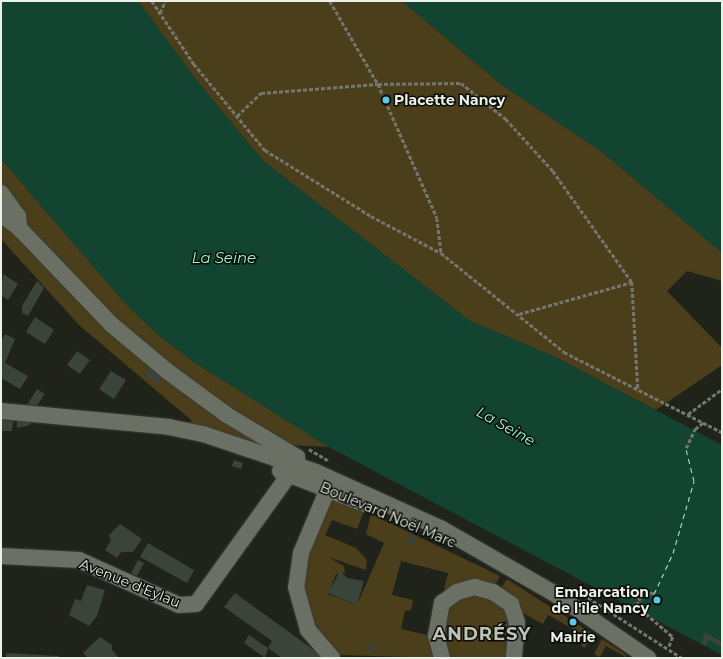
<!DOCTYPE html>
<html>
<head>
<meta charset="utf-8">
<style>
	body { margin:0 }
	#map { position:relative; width:723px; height:659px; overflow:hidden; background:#1f231a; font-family:Montserrat,sans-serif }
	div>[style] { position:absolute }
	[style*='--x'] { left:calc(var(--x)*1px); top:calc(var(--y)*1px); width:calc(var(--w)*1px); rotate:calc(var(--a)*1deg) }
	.green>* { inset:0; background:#4b3e1b }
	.water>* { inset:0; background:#134431 }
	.ferry>* { height:1px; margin-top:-0.5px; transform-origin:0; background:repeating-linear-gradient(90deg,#9af9cf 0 5px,transparent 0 9px) }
	.building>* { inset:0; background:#3b443b }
	.round { border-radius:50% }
	.path>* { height:2.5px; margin-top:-1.25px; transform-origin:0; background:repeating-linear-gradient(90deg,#73776f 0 4px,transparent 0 6px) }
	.roads { filter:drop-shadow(0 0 1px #3b3f37) drop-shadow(0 0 1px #3b3f37) }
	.minor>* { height:16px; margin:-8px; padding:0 8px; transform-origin:8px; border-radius:8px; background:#6b7065 }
	.dots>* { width:11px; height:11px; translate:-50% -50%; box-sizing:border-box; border:2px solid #0a0c08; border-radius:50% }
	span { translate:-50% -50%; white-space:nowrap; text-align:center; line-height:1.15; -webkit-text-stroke:3px #0a0c08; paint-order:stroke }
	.poi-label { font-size:14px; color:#edf0e9; font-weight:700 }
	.left { translate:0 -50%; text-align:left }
	.right { translate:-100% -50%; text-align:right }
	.street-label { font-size:14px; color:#edf0e9 }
	.water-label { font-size:15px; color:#9af9cf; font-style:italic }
	.district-label { font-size:18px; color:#bcc2b5; font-weight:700; letter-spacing:1px }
	.frame { position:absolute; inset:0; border:2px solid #edf0e9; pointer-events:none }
</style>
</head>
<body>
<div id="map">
	<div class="green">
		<div style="clip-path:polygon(138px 1px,402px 1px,502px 85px,601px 151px,721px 252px,722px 281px,687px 271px,667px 291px,722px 348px,722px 365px,656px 410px,555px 357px,470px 321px,262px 160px,197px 81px)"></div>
		<div style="clip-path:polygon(1px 159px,125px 303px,157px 334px,194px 362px,329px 447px,251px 443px,190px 426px,191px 420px,79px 325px,1px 239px)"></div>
		<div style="clip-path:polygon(334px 499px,364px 512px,357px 529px,332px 520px,325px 535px,356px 548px,367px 560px,366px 570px,328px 557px,344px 566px,345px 573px,336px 574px,328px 594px,357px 605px,384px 543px,366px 534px,371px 514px,500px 576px,493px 588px,447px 591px,444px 588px,448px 573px,401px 561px,392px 595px,413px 600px,411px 610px,405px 611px,401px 629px,427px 635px,432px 615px,440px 658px,339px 655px,315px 627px,302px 580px,307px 553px,328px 501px)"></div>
		<div style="clip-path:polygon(507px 579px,593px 634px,585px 648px,581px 646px,586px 636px,548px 615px,543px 624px,519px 611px,499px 591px)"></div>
		<div style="clip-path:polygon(466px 593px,492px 597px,511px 615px,508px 658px,445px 658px,441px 651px,444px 609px)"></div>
		<div style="clip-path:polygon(602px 639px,625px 654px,627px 658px,606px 646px,600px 657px,594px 654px)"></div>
	</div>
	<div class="water">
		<div style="clip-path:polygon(1px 1px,138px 1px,197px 81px,262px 160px,470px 321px,555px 357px,722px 445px,722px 655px,325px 445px,194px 362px,157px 334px,125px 303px,1px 159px)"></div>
		<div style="clip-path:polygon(402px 1px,722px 1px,722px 253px,601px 151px,502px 85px)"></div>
	</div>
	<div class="ferry">
		<div style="--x:654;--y:594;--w:45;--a:-65.1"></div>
		<div style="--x:673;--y:553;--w:75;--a:-73.7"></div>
		<div style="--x:694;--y:481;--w:34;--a:-104"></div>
	</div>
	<div class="building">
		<div style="clip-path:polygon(3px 274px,18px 284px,8px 300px,1px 295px)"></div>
		<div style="clip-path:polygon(37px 281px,44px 288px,28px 316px,22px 313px,22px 306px)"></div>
		<div style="clip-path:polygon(35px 317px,54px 330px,45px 344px,26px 332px)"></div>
		<div style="clip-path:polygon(5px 334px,15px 339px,5px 363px,28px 376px,20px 389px,1px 378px,1px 341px)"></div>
		<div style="clip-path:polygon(77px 351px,90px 360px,80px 374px,67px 365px)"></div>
		<div style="clip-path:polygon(149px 368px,161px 378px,156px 384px,144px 374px)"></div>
		<div style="clip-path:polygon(111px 371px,126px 380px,114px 399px,99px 389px)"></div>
		<div style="clip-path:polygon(37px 389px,45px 394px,37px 405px,27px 405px)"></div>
		<div style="clip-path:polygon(1px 420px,13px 421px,12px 431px,1px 431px)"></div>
		<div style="clip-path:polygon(17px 421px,31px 421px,30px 425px,17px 428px)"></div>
		<div style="clip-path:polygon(234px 460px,243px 463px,241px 469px,232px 466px)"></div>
		<div style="clip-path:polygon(120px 524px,142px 539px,133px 552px,121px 552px,117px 558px,105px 550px,111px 540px,109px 535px)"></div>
		<div class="round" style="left:407px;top:536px;width:8px;height:8px"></div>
		<div style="clip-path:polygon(148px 543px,194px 570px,187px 583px,140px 557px)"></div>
		<div style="clip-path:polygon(138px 560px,144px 563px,137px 576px,131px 573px)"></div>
		<div style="clip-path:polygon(340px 571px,347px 578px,364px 581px,357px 605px,328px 593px)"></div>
		<div style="clip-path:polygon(87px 585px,105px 590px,97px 616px,89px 626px,69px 615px,75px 599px,81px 601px)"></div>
		<div style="clip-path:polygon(640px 587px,661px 598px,659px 603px,645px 595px,640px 612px,631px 607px,634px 601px,637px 602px)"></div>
		<div style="clip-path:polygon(235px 593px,282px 627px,325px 658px,282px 658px,268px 648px,272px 641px,224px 607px)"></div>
		<div style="clip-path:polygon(704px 632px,722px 642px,722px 647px,709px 640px,705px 646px,702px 644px)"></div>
		<div style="clip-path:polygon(249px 635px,268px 648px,265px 658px,244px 643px)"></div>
		<div style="clip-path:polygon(100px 637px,112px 645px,112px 650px,119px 658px,88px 658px,83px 653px)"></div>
		<div style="clip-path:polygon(370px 644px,375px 646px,373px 654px,368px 653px)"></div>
		<div style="clip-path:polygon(6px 653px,59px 656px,59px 658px,6px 658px)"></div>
	</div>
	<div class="path">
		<div style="--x:152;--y:1;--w:76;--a:56.3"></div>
		<div style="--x:194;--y:64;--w:112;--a:50.5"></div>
		<div style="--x:265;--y:150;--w:125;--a:31.9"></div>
		<div style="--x:371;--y:216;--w:79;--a:27.9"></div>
		<div style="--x:441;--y:253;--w:158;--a:38.8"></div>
		<div style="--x:564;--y:352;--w:177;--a:26.9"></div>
		<div style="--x:330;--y:1;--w:96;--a:60"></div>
		<div style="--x:378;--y:84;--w:146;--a:66.2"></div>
		<div style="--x:437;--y:218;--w:35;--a:83"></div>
		<div style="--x:160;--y:13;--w:13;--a:-67"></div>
		<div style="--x:237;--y:116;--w:33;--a:-44"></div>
		<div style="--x:261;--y:93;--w:117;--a:-4.4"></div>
		<div style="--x:378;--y:84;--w:83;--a:-0.7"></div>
		<div style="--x:461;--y:83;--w:58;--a:38.7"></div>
		<div style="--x:506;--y:119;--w:70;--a:47.9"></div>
		<div style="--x:553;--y:171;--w:136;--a:54.6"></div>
		<div style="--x:632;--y:282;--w:106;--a:86.8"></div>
		<div style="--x:519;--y:314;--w:117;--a:-15.8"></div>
		<div style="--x:688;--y:414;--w:42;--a:-36.3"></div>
		<div style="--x:686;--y:448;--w:21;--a:-65"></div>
		<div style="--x:695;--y:429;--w:11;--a:-38"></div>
		<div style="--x:309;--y:449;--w:23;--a:31"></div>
		<div style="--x:573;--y:588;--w:130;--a:32.7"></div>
		<div style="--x:654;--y:594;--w:11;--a:-165"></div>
		<div style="--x:643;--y:591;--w:16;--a:112"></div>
		<div style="--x:637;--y:606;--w:48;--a:40.7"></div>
		<div style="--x:673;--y:637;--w:11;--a:112"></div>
	</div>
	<div class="roads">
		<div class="minor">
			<div style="--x:1;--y:193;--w:29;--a:54"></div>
			<div style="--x:18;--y:216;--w:12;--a:85"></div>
			<div style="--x:1;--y:214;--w:23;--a:38"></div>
			<div style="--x:19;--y:228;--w:134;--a:46.2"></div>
			<div style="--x:112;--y:325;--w:72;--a:39.9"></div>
			<div style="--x:167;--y:371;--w:74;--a:36.3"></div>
			<div style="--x:227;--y:415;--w:82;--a:31"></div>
			<div style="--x:297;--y:457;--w:8;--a:97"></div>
			<div style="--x:296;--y:465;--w:171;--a:125.7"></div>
			<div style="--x:196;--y:604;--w:17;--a:177"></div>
			<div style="--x:179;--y:605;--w:110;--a:-155.8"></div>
			<div style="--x:79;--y:560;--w:78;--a:-177.1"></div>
			<div style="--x:1;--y:411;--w:169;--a:5.4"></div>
			<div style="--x:169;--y:427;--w:35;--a:12"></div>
			<div style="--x:203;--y:434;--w:119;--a:18.6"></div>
			<div style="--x:316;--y:472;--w:138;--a:24.3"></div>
			<div style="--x:442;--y:529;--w:130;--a:29.9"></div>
			<div style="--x:555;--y:594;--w:113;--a:34.5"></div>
			<div style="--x:280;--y:471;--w:90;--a:21.4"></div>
			<div style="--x:331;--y:481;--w:78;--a:112.6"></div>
			<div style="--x:301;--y:553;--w:34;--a:98"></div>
			<div style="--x:296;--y:587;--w:45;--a:74.4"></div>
			<div style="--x:308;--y:630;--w:37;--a:49"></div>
			<div style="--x:442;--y:658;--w:23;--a:-105"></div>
			<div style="--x:436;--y:636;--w:34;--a:-80"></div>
			<div style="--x:442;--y:603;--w:19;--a:-36"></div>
			<div style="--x:457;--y:592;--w:19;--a:-16"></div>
			<div style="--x:475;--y:587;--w:19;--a:16"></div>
			<div style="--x:493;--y:592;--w:22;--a:34"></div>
			<div style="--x:511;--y:604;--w:19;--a:72"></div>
			<div style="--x:517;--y:622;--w:36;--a:95"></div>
		</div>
	</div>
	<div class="dots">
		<div style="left:386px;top:100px;background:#5dc7e8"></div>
		<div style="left:657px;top:600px;background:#5dc7e8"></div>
		<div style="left:573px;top:622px;background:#5dc7e8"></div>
	</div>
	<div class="poi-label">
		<span class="left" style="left:394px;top:100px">Placette Nancy</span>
		<span class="right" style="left:649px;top:600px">Embarcation<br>de l'île Nancy</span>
		<span style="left:573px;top:637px">Mairie</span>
	</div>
	<div class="street-label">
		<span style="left:388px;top:515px;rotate:23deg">Boulevard Noël Marc</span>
		<span style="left:130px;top:583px;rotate:22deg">Avenue d'Eylau</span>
	</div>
	<div class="water-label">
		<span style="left:224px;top:258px">La Seine</span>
		<span style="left:506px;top:426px;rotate:29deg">La Seine</span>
	</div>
	<div class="district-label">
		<span style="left:482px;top:634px">ANDRÉSY</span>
	</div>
	<div class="frame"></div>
</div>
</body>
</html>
